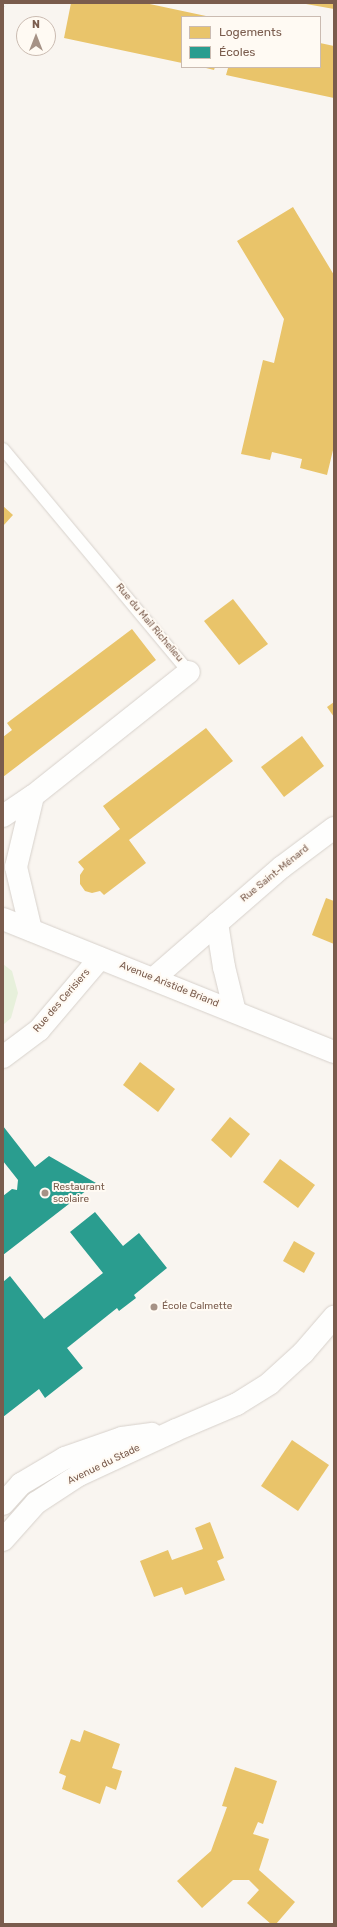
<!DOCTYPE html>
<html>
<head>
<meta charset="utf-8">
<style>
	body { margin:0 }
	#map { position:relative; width:337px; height:1927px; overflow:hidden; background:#f9f5f0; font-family:Rubik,sans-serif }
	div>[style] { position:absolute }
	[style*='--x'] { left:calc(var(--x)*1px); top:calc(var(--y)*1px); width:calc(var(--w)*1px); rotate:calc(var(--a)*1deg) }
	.green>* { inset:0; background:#e7f0db }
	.homes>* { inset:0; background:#e9c46a }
	.schools>* { inset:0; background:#2a9d8f }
	.path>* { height:2.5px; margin-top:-1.25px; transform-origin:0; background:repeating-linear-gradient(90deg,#dcd5d0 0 1px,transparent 0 4px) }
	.roads { filter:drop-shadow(0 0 1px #d7d1cb) drop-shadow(0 0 1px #d7d1cb) }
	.lane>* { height:12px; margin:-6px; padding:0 6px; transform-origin:6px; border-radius:6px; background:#fefefd }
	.street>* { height:22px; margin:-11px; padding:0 11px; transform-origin:11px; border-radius:11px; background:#fefefd }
	.dots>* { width:11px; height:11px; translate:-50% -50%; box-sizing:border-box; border:2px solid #fffaf3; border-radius:50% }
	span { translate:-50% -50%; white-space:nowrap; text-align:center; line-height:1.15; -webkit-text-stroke:4px #fffaf3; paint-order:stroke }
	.street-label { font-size:10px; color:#7a5c4d }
	.poi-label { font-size:10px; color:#7a5c4d }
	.left { translate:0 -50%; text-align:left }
	.frame { position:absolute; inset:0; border:4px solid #7a5c4d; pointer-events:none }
	.legend { position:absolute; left:181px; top:16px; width:140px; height:52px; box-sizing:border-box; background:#fffaf3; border:1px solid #cabbb1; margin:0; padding:5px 7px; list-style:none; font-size:12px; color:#7a5c4d }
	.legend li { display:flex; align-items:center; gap:8px; height:20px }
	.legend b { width:20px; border:1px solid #cabbb1 }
	.north { position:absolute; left:16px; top:16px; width:40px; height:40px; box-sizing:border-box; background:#fffaf3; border:1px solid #cabbb1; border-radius:50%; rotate:0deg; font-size:11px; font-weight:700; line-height:16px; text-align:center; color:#7a5c4d }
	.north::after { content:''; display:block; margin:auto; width:14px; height:18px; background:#a69286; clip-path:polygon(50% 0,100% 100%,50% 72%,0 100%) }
</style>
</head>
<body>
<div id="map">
	<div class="green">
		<div style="clip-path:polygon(3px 964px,12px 971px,18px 993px,11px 1018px,3px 1025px)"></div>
	</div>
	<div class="homes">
		<div style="clip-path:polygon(71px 3px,145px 3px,206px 16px,182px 17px,182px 63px,64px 38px)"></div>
		<div style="clip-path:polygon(334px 3px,334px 9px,306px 4px,306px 3px)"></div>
		<div style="clip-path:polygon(320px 43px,334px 46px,334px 98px,226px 75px,228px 68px,225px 67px,320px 67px)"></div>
		<div style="clip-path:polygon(202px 67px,215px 67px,214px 70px)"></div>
		<div style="clip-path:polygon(293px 207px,334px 275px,334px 446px,327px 475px,300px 468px,302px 459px,272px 452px,270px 460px,241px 454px,263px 360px,274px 363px,284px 319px,237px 241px)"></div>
		<div style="clip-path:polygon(3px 506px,13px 515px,3px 526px)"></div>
		<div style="clip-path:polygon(233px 599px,268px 644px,239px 665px,204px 621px)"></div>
		<div style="clip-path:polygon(132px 629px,156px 660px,3px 777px,3px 737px,12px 730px,7px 723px)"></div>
		<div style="clip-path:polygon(334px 702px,334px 717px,327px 707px)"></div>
		<div style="clip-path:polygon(206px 728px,233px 761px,129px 840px,146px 863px,104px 895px,100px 891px,92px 893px,85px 891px,80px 884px,80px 875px,84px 869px,78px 862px,120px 829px,103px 806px)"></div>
		<div style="clip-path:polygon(302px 736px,324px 766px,284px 797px,261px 767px)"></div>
		<div style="clip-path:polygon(326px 898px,334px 901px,334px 944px,312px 935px)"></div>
		<div style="clip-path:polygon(140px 1062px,175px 1089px,158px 1112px,123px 1085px)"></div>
		<div style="clip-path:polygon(230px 1117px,250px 1134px,231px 1158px,211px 1140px)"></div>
		<div style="clip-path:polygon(280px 1159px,315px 1185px,298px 1208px,263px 1182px)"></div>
		<div style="clip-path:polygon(294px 1241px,315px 1253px,304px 1273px,283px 1261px)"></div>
		<div style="clip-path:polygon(292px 1440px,329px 1465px,298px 1511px,261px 1486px)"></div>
		<div style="clip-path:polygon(210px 1522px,224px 1558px,217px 1561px,225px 1580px,185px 1595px,182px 1587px,154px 1597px,140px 1561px,168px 1550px,172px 1560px,203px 1549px,195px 1528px)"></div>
		<div style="clip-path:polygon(84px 1730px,120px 1744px,112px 1768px,122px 1771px,116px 1790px,106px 1786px,100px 1804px,62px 1789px,66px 1776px,59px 1773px,71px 1739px,80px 1742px)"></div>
		<div style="clip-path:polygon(235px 1767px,277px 1781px,263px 1824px,258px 1822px,253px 1834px,269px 1839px,259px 1870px,295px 1902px,276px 1924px,271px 1924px,247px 1903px,259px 1890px,249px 1880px,233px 1880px,202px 1908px,177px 1881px,211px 1851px,227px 1807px,222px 1806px)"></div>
	</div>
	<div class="schools">
		<div style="clip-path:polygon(3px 1126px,35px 1167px,49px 1156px,96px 1183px,3px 1255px,3px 1196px,12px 1189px,17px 1190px,18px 1180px,3px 1161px)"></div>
		<div style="clip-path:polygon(95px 1212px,123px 1246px,139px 1233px,167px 1268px,134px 1295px,136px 1298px,119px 1311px,117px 1308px,67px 1348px,83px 1368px,45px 1398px,39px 1389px,3px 1417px,3px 1282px,10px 1276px,44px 1319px,103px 1273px,70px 1232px)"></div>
	</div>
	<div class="path">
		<div style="--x:3;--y:5;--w:4;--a:-34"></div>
	</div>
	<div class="roads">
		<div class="lane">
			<div style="--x:3;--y:449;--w:290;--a:50.2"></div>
		</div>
		<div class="street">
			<div style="--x:3;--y:816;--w:36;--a:-34"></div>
			<div style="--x:33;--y:796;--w:199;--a:-38.5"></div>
			<div style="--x:3;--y:919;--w:357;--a:21.9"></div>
			<div style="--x:217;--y:923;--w:45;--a:81"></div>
			<div style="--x:224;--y:967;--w:46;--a:76.3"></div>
			<div style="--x:31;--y:930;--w:65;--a:-103.4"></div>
			<div style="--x:16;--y:867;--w:73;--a:-76.5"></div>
			<div style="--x:153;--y:979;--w:171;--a:-41"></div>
			<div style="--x:282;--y:867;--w:65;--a:-36.9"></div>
			<div style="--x:3;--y:1057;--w:45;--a:-36.9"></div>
			<div style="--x:39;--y:1030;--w:94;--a:-49.7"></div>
			<div style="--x:3;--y:1504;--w:27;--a:-48"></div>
			<div style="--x:21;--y:1484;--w:51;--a:-30.6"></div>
			<div style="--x:65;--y:1458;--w:60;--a:-19.3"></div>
			<div style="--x:122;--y:1438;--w:30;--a:-8"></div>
			<div style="--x:3;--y:1540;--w:50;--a:-48.3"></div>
			<div style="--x:36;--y:1503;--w:51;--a:-33.1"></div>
			<div style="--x:79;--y:1475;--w:107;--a:-24.9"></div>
			<div style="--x:176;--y:1430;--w:66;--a:-23.1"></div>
			<div style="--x:237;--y:1404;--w:39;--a:-32"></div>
			<div style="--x:270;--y:1383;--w:45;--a:-42.3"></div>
			<div style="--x:303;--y:1353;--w:48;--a:-49.3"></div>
		</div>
	</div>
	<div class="dots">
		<div style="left:45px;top:1193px;background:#a69286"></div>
		<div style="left:154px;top:1307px;background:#a69286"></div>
	</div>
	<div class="street-label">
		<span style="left:149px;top:623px;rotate:50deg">Rue du Mail Richelieu</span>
		<span style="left:275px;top:874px;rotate:-39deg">Rue Saint-Ménard</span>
		<span style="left:169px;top:985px;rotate:22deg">Avenue Aristide Briand</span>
		<span style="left:62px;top:1001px;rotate:-49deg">Rue des Cerisiers</span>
		<span style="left:104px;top:1465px;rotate:-26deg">Avenue du Stade</span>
	</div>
	<div class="poi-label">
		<span class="left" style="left:53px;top:1193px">Restaurant<br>scolaire</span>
		<span class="left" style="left:162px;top:1307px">École Calmette</span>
	</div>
	<div class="frame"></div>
	<ul class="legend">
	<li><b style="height:11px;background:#e9c46a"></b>Logements</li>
	<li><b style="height:11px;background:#2a9d8f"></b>Écoles</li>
	</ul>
	<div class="north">N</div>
</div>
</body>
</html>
